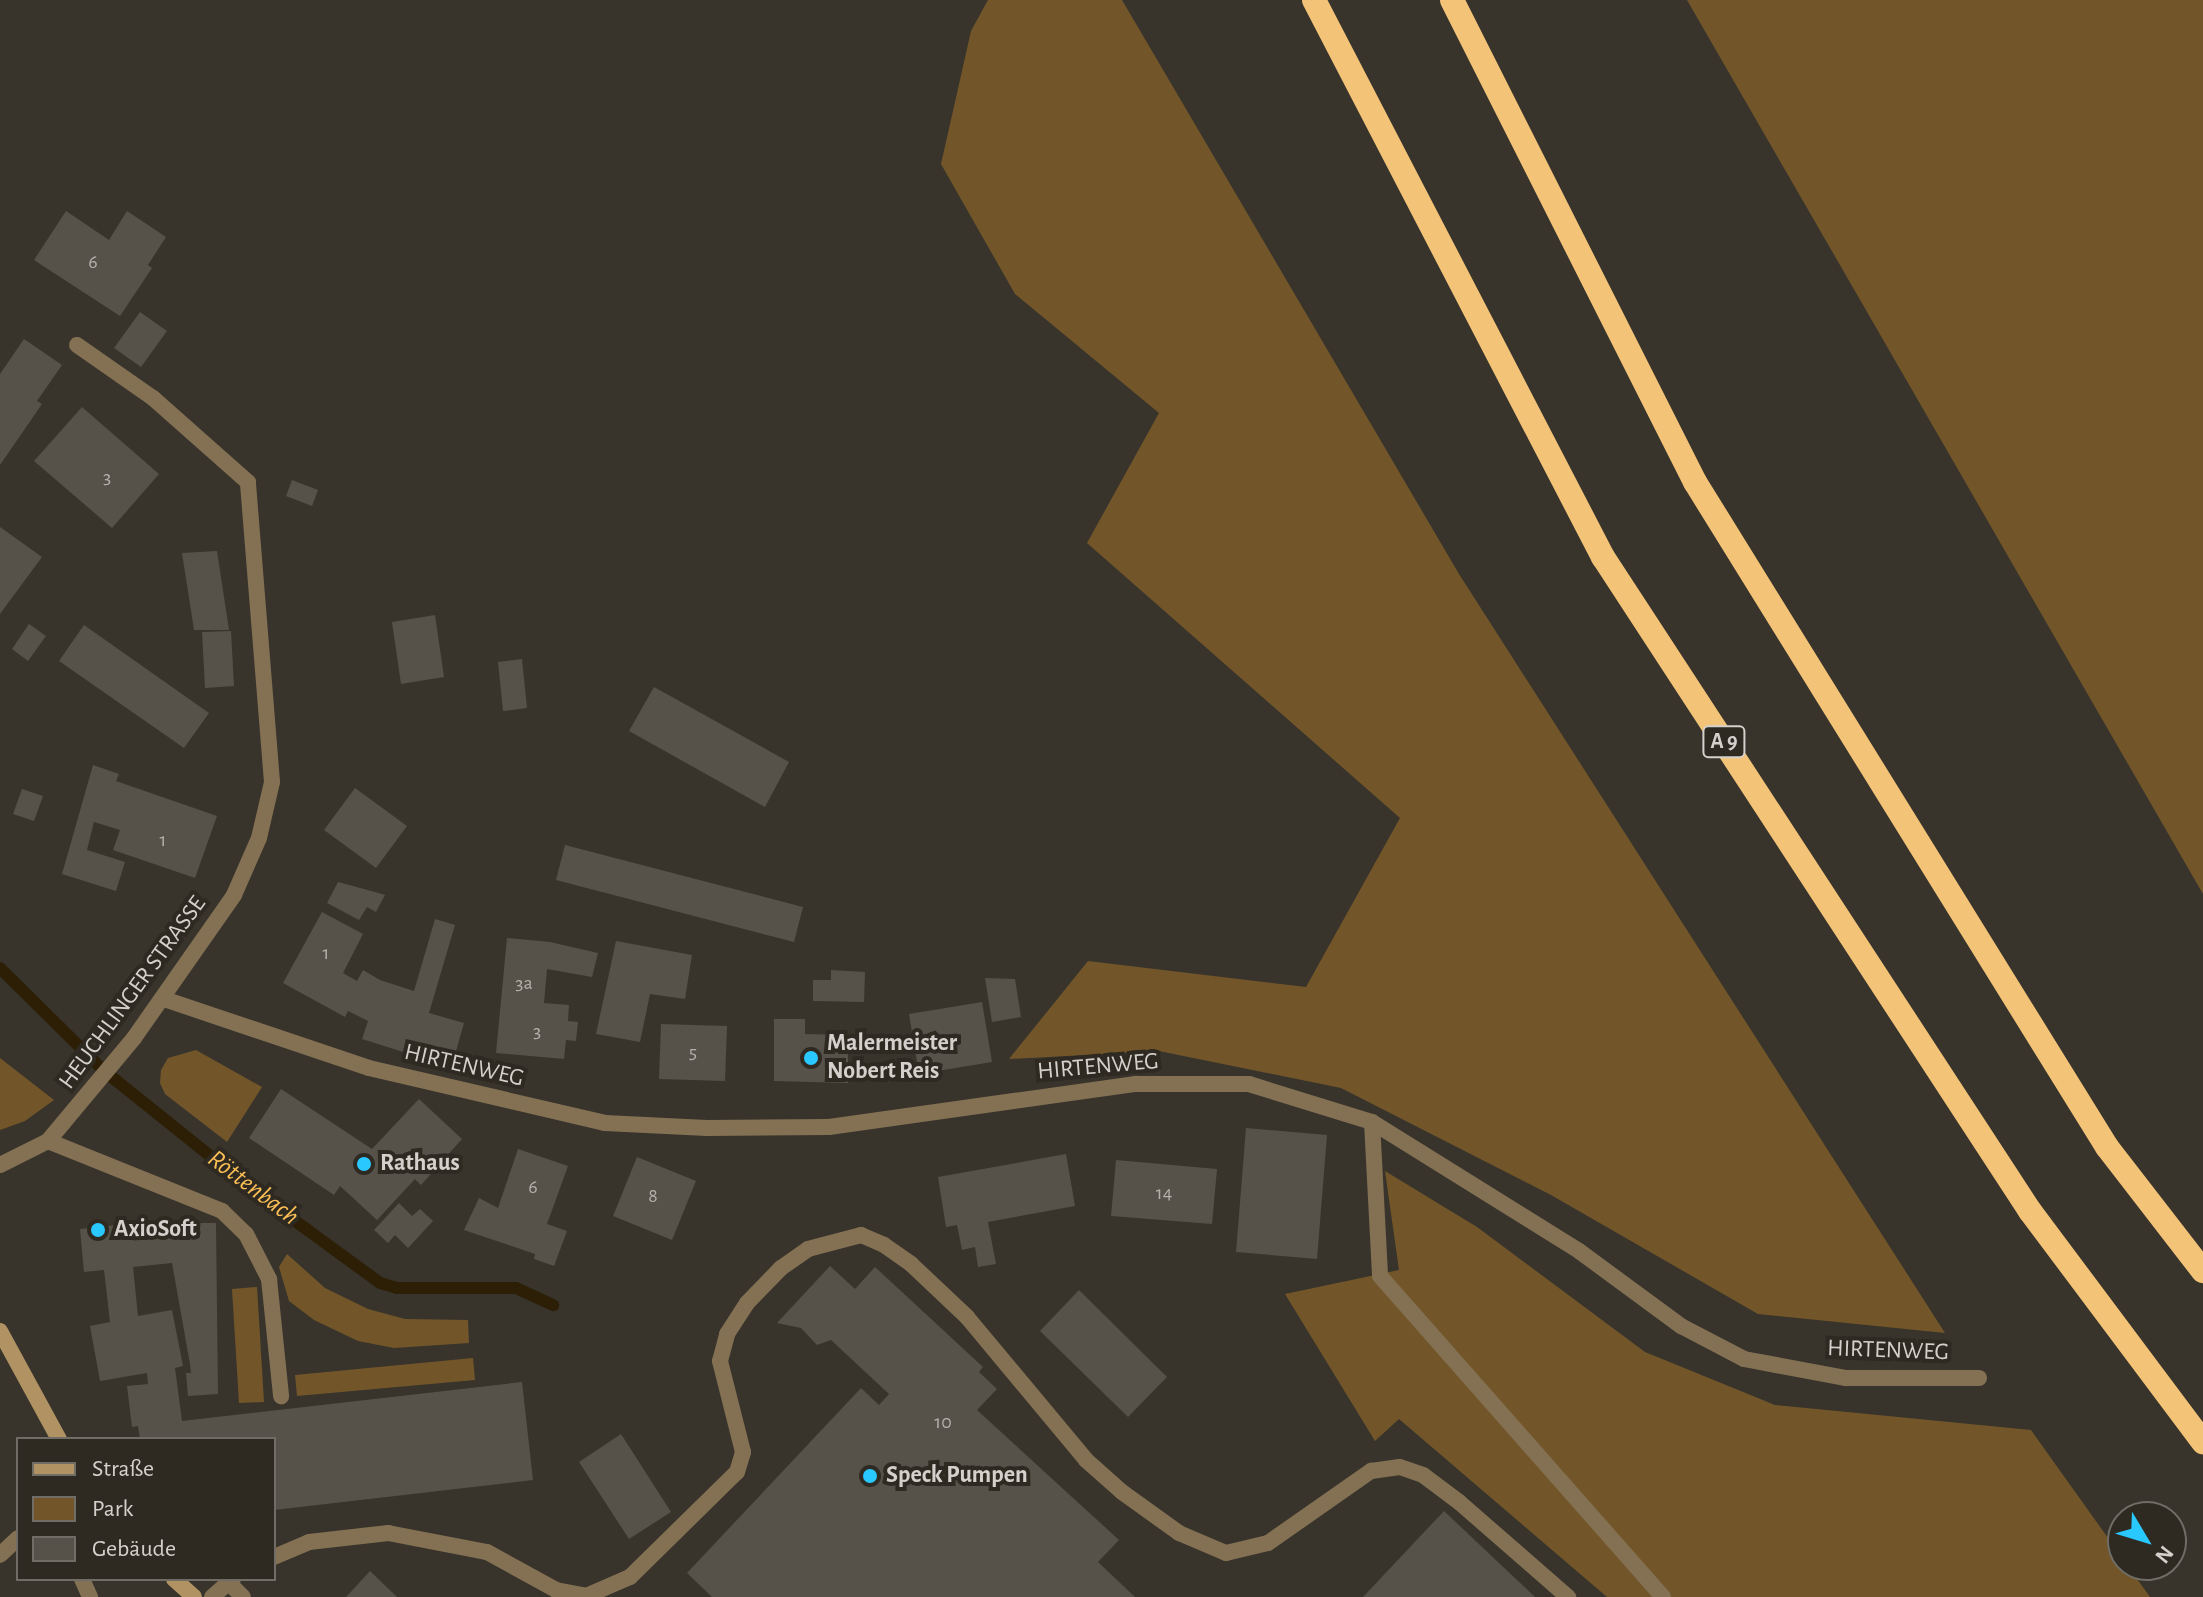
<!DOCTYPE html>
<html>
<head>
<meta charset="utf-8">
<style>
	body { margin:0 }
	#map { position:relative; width:2203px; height:1597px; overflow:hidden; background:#38342c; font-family:"Alegreya Sans",sans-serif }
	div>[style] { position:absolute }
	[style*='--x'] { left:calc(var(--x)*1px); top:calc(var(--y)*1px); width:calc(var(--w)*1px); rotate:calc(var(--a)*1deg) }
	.green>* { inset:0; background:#725629 }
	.stream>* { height:12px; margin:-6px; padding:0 6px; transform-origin:6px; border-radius:6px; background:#2d1f06 }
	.building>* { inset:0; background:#565149 }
	.service>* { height:16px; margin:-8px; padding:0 8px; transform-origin:8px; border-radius:8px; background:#847153 }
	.minor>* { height:16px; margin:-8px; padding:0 8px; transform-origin:8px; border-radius:8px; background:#847153 }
	.secondary>* { height:16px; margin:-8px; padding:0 8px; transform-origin:8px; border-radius:8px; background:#b19263 }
	.motorway>* { height:24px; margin:-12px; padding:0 12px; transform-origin:12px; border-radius:12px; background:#f3c377 }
	.dots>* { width:22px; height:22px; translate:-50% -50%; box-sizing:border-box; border:4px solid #2e2a22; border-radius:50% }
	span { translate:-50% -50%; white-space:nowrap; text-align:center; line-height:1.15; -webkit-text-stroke:8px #2e2a22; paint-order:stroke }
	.number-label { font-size:20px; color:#b4b1ab }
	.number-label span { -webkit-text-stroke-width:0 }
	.shield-label span { padding:2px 6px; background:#2e2a22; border:2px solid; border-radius:6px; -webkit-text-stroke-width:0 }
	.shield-label { font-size:22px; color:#d4d1cc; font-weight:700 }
	.street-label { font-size:24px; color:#d4d1cc }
	.poi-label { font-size:24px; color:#d4d1cc; font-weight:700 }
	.left { translate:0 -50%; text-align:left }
	.water-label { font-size:26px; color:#fcbf56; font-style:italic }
	.legend { position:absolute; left:16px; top:1437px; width:260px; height:144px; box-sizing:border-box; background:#2e2a22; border:2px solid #706d66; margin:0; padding:10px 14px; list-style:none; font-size:24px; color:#d4d1cc }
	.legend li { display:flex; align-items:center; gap:16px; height:40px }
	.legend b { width:40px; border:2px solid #706d66 }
	.north { position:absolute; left:2107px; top:1501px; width:80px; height:80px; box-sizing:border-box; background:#2e2a22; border:2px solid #706d66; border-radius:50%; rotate:128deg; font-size:22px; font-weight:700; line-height:32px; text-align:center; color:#d4d1cc }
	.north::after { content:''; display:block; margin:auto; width:28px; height:36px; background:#29c8ff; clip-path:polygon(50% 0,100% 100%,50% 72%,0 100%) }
</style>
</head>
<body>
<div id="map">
	<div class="green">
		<div style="clip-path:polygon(988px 0,1122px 0,1459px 574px,1945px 1333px,1758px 1314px,1551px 1195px,1341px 1088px,1159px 1051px,1009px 1059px,1088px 961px,1306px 987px,1400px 818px,1087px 543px,1159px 413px,1015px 294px,941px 164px,971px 31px)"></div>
		<div style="clip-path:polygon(1687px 0,2203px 0,2203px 894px)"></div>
		<div style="clip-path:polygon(196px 1050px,262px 1087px,227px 1142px,165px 1094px,160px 1083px,161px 1070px,168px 1058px)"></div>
		<div style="clip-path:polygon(0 1058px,54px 1100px,25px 1121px,0 1130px)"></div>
		<div style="clip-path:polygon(1385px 1171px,1477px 1227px,1645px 1352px,1775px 1405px,2031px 1430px,2123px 1559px,2123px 1565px,2127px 1565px,2150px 1597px,1607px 1597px,1399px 1419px,1375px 1441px,1285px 1294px,1399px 1270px)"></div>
		<div style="clip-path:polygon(287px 1254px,325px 1288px,368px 1309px,405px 1319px,468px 1320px,469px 1343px,394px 1348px,358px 1341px,314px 1320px,289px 1301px,279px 1267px)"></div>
		<div style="clip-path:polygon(257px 1287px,264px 1402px,239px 1403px,232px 1289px)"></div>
		<div style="clip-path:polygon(473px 1358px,475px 1380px,297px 1396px,295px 1375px)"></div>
	</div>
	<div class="stream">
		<div style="--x:0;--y:968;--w:145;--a:44.7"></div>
		<div style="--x:103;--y:1070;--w:192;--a:38.7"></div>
		<div style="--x:253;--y:1190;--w:157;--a:36.2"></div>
		<div style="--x:380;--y:1283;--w:18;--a:16"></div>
		<div style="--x:397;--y:1288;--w:119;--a:0"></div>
		<div style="--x:516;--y:1288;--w:41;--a:24.7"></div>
	</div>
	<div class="building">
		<div style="clip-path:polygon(66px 211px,109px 240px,127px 211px,166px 237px,148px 265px,152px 268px,120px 316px,34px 260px)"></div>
		<div style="clip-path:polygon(140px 312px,167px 331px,141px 367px,114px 348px)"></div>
		<div style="clip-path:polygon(24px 339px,62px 365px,37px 401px,42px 404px,0 465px,0 374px)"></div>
		<div style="clip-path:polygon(82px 407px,159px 474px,112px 528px,34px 461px)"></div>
		<div style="clip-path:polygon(292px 480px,318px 490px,312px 506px,286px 496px)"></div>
		<div style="clip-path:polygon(0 527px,42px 557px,0 614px)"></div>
		<div style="clip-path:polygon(217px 551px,229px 630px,194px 630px,182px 553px)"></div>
		<div style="clip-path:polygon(435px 615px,444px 677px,401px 684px,392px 622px)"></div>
		<div style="clip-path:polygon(29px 624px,46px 636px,28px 661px,12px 649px)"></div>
		<div style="clip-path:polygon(84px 625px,209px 713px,184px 748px,59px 661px)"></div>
		<div style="clip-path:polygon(231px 631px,234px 686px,205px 688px,202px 632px)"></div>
		<div style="clip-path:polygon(522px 659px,527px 708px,503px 711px,498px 662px)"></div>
		<div style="clip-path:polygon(654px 687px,789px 762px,765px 807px,629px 731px)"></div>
		<div style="clip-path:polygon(93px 765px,119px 774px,116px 781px,217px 816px,195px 878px,113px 850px,120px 830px,94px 822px,87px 850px,125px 862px,116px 891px,62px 874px)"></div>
		<div style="clip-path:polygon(355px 788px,407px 826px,376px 868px,324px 830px)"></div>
		<div style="clip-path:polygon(22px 789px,43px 796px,34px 821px,13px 814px)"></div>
		<div style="clip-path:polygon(565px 845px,803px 907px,794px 942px,556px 880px)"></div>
		<div style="clip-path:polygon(338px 882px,375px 892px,385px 895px,376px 912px,367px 907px,359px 920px,327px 903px)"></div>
		<div style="clip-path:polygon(322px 912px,363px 934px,343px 973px,357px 981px,363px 970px,380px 980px,414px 991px,435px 919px,455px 925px,429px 1013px,464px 1023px,454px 1058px,418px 1048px,416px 1056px,362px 1039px,368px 1021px,348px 1011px,345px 1017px,283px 983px)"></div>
		<div style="clip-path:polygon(507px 938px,550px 942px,598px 953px,592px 977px,547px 969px,544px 1003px,569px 1005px,568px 1021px,578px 1022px,576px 1041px,566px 1040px,564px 1059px,496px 1053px)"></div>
		<div style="clip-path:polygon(616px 941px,692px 955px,685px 999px,650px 994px,640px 1042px,596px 1034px)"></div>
		<div style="clip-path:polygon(831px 970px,865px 972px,864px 1002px,813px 1001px,813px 980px,831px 980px)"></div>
		<div style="clip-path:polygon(985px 978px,1015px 979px,1021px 1017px,992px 1022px)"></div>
		<div style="clip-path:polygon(982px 1002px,992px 1062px,919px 1074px,909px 1014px)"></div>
		<div style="clip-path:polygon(774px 1019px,805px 1019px,805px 1034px,848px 1035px,848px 1083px,774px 1081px)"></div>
		<div style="clip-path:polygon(661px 1024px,727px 1026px,725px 1081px,659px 1079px)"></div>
		<div style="clip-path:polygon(281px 1089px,372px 1149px,419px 1099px,462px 1139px,421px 1185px,415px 1179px,377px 1220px,340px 1186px,334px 1195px,249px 1138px)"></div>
		<div style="clip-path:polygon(1246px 1128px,1327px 1135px,1317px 1259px,1236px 1252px)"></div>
		<div style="clip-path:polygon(518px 1149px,568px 1166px,547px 1224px,567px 1231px,554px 1266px,534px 1259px,535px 1254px,464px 1230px,479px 1198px,498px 1208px)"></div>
		<div style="clip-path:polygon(1066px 1154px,1075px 1206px,988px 1222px,996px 1264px,978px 1267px,975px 1247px,962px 1250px,957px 1225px,946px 1227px,938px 1177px)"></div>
		<div style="clip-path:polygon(637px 1157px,696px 1181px,672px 1240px,613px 1216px)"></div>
		<div style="clip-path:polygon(1116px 1160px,1217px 1169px,1212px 1224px,1111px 1216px)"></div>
		<div style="clip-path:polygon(399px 1203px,412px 1216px,420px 1209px,433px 1221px,408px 1248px,395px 1235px,388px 1243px,374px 1230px)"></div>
		<div style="clip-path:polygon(145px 1222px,146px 1235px,166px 1232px,165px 1223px,216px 1223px,218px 1394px,188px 1396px,186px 1373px,191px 1373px,190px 1364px,172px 1263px,133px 1267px,138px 1316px,172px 1310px,183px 1366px,175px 1368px,182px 1421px,522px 1382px,533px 1480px,274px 1510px,274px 1439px,140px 1439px,138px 1426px,132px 1427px,127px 1386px,148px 1384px,147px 1373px,100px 1381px,90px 1326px,110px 1322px,104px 1270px,84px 1272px,80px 1229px)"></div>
		<div style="clip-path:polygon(830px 1266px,855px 1289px,875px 1267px,983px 1367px,979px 1372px,997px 1389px,977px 1410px,1119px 1540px,1098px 1562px,1135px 1597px,712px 1597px,687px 1573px,861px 1388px,879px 1405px,889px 1394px,831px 1340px,817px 1345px,801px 1328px,777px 1323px)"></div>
		<div style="clip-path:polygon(1079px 1290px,1167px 1377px,1128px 1417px,1040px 1331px)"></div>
		<div style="clip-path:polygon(621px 1434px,671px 1512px,629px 1539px,579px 1462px)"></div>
		<div style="clip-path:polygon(1444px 1511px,1535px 1597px,1363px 1597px)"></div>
		<div style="clip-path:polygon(370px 1571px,397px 1597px,346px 1597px)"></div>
	</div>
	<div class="service">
		<div style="--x:77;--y:345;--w:93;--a:34.9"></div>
		<div style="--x:153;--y:398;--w:127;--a:41.5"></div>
		<div style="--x:1372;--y:1122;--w:154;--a:87"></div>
		<div style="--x:1380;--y:1276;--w:428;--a:48.6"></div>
		<div style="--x:48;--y:1141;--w:188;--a:21.9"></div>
		<div style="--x:222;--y:1211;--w:33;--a:44"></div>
		<div style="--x:246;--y:1234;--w:51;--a:62.9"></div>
		<div style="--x:269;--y:1279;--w:118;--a:84.1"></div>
		<div style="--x:274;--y:1557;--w:38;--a:-23"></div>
		<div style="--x:309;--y:1542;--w:80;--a:-6.5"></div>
		<div style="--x:388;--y:1533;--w:101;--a:10.9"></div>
		<div style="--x:487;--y:1552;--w:79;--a:28.8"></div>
		<div style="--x:556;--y:1590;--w:31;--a:11"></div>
		<div style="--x:586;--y:1596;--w:48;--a:-23.4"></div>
		<div style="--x:630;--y:1577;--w:150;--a:-44.5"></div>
		<div style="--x:737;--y:1472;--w:21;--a:-73"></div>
		<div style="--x:743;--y:1452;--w:94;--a:-104.2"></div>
		<div style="--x:720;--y:1361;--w:28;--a:-75"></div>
		<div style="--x:727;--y:1334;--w:37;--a:-57"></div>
		<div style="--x:747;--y:1303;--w:49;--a:-45.8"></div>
		<div style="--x:781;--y:1268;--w:33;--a:-35"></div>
		<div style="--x:808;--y:1249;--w:55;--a:-14.8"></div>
		<div style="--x:861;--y:1235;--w:25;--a:23"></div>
		<div style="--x:884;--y:1245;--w:33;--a:35"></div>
		<div style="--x:911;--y:1264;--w:77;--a:43.4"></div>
		<div style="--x:967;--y:1317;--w:186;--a:50.2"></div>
		<div style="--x:1086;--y:1460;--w:48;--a:41.6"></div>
		<div style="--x:1122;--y:1492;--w:70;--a:35.7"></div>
		<div style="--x:1179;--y:1533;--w:51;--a:23.1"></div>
		<div style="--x:1226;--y:1553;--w:43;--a:-13.4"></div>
		<div style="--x:1268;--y:1543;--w:126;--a:-35"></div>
		<div style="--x:1371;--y:1471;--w:29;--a:-8"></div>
		<div style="--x:1400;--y:1467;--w:24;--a:19"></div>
		<div style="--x:1423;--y:1475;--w:45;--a:36.9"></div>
		<div style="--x:1459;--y:1502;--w:145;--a:41.1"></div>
		<div style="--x:82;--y:1579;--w:20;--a:66"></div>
		<div style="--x:228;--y:1582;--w:21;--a:45"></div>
		<div style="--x:212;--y:1597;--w:28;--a:-41"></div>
	</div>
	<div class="minor">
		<div style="--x:164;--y:999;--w:216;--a:18.6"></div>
		<div style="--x:369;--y:1068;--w:242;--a:13.1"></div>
		<div style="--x:605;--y:1123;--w:102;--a:2.8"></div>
		<div style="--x:707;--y:1128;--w:122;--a:-0.5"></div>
		<div style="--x:829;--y:1127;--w:310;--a:-8"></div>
		<div style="--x:1136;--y:1084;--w:113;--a:0"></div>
		<div style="--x:1249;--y:1084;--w:129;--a:17.2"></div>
		<div style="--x:1372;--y:1122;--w:244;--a:31.9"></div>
		<div style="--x:1579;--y:1251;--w:127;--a:36.3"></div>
		<div style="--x:1681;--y:1326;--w:71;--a:27.6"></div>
		<div style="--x:1744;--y:1359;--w:104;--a:10.6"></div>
		<div style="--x:1846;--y:1378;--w:133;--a:0"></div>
		<div style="--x:0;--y:1165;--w:54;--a:-26.6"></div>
		<div style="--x:48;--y:1141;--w:134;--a:-50.1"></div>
		<div style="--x:134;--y:1038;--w:174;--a:-55"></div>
		<div style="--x:234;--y:895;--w:62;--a:-66.3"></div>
		<div style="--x:259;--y:838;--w:57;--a:-76.9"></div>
		<div style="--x:272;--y:782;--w:301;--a:-94.6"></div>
		<div style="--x:0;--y:1555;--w:25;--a:-43"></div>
	</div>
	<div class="secondary">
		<div style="--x:0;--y:1331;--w:123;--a:61.4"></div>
		<div style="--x:174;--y:1579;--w:27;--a:42"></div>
	</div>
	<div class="motorway">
		<div style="--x:1314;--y:0;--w:628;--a:62.58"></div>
		<div style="--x:1603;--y:557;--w:781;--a:56.86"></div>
		<div style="--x:2030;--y:1211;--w:289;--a:53.2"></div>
		<div style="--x:1452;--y:0;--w:540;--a:63.25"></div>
		<div style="--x:1695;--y:482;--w:782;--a:58.22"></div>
		<div style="--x:2107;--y:1147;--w:157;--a:52.3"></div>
	</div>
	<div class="dots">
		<div style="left:811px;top:1058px;background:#29c8ff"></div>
		<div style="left:364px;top:1164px;background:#29c8ff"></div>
		<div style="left:98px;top:1230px;background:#29c8ff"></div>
		<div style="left:870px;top:1476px;background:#29c8ff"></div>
	</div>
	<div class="number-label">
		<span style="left:93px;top:262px">6</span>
		<span style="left:107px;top:477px">3</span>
		<span style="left:163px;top:840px">1</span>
		<span style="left:326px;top:953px">1</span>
		<span style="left:524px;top:983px">3a</span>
		<span style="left:537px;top:1031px">3</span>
		<span style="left:693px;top:1052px">5</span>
		<span style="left:533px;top:1187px">6</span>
		<span style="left:1164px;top:1193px">14</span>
		<span style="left:653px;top:1196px">8</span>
		<span style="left:943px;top:1422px">10</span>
	</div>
	<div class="shield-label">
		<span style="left:1724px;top:742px">A 9</span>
	</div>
	<div class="street-label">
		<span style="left:133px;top:993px;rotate:-54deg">HEUCHLINGER STRASSE</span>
		<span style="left:464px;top:1066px;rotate:13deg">HIRTENWEG</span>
		<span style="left:1098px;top:1067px;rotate:-5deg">HIRTENWEG</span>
		<span style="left:1888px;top:1351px;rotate:2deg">HIRTENWEG</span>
	</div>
	<div class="poi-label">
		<span class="left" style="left:827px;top:1058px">Malermeister<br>Nobert Reis</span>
		<span class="left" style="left:380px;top:1164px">Rathaus</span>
		<span class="left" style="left:114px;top:1230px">AxioSoft</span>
		<span class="left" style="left:886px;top:1476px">Speck Pumpen</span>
	</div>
	<div class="water-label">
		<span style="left:253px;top:1188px;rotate:37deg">Röttenbach</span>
	</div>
	<ul class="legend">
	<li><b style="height:10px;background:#b19263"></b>Straße</li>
	<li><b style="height:22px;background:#725629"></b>Park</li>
	<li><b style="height:22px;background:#565149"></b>Gebäude</li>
	</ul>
	<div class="north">N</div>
</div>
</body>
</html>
